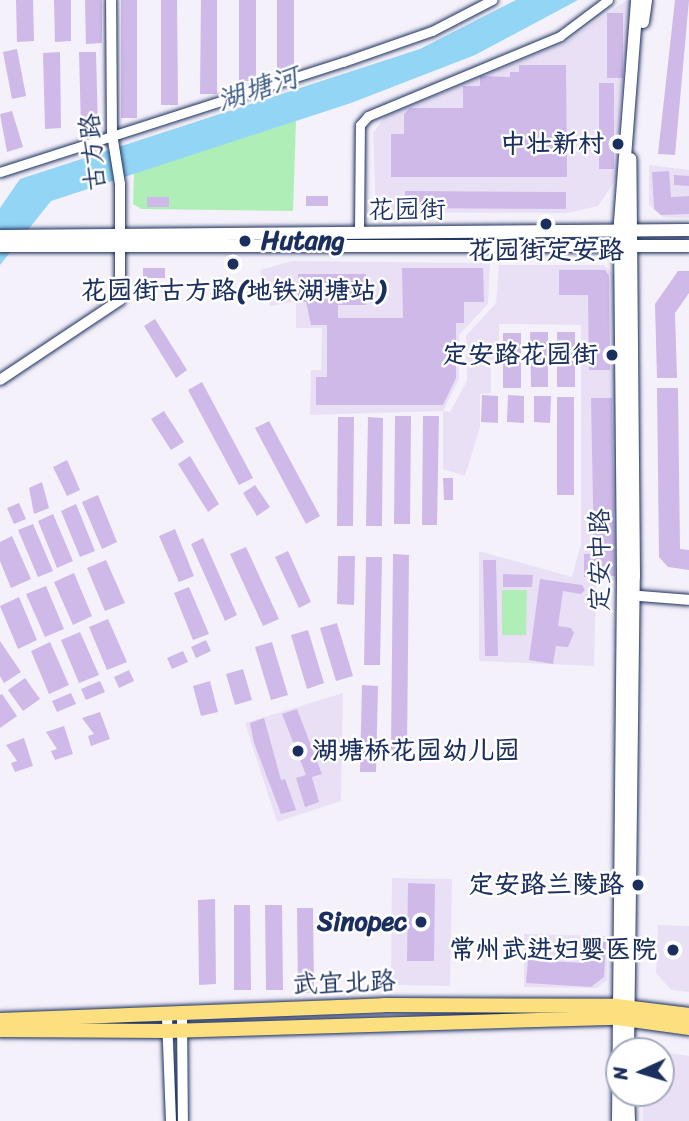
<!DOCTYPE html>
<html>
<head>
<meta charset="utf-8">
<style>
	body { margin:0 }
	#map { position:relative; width:689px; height:1121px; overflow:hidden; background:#f5f1fb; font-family:Sriracha,"LXGW WenKai TC",sans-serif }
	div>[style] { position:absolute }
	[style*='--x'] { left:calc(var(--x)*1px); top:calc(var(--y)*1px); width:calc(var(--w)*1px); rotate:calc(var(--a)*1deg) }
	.built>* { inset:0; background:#e9e0f6 }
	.green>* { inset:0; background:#afefb7 }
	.water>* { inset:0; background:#92d5f4 }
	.building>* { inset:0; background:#ceb9e9 }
	.roads { filter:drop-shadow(0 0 2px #1b2f5e) drop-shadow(0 0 2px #1b2f5e) }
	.minor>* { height:9px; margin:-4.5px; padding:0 4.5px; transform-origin:4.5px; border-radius:4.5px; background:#fff }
	.tertiary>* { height:10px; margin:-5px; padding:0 5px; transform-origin:5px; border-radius:5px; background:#fff }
	.secondary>* { height:12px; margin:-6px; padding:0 6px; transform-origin:6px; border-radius:6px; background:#fff }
	.primary>* { height:14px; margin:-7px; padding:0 7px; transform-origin:7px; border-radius:7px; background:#fce080 }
	.dots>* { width:19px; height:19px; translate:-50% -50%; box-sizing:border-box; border:4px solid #fff; border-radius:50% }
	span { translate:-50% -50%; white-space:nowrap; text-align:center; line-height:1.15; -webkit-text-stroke:5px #fff; paint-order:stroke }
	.poi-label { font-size:26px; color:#1b2f5e; font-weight:700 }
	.right { translate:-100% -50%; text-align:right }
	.left { translate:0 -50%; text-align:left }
	.street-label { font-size:26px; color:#1b2f5e }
	.water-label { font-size:28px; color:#395884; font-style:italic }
	.north { position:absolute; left:605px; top:1037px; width:70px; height:70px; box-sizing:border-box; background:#fff; border:2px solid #a4acbf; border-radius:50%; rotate:266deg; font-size:19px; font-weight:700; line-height:28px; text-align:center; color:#1b2f5e }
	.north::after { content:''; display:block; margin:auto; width:24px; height:32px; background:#1b2f5e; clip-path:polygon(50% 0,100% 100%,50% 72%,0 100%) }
</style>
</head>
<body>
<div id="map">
	<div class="built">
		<div style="clip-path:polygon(627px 0,633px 2px,620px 101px,617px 177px,598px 206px,567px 213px,376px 212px,373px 133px,385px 116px,566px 42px)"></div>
		<div style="clip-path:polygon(649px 165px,689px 170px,689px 218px,663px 217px,649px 205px)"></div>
		<div style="clip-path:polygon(292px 261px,490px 263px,488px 304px,459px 335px,459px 379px,443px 411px,450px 412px,467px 381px,466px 336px,496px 303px,499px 265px,604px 265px,615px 276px,616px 580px,590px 582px,596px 584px,594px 666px,479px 661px,479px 551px,572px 577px,581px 544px,581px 325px,499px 324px,499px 359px,491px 360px,491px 393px,480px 394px,480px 427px,465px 476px,443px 469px,443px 411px,310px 415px,311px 370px,321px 370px,322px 328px,296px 328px,296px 301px,270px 306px,260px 270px)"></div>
		<div style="clip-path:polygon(343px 693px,341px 801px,277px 822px,245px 723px)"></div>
		<div style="clip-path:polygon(392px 878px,452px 879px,450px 986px,391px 985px)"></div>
		<div style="clip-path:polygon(658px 925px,689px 926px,689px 992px,671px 990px,656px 973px)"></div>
		<div style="clip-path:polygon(524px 934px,607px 936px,607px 980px,597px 988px,524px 987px)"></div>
		<div style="clip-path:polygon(661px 1052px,689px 1056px,689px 1121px,643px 1121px,643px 1093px,661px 1093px)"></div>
	</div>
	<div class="green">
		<div style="clip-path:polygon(296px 121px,293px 211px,141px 209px,133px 204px,134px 172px)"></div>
		<div style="clip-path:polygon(502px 590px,527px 590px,526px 635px,502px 635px)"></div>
	</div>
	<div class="water">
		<div style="clip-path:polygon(516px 0,578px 0,475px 55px,351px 103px,51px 201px,0 265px,0 208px,20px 179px,420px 49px)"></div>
	</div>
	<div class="building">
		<div style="clip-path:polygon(16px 0,33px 0,34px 41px,17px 42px)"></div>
		<div style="clip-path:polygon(54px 0,71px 0,71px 41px,55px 42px)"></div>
		<div style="clip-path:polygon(85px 0,102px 0,102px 43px,86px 44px)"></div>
		<div style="clip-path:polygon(121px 0,137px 0,137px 118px,121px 118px)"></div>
		<div style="clip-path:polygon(161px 0,177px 0,178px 105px,161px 105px)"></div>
		<div style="clip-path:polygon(201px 0,217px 0,217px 94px,200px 94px)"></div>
		<div style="clip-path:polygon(239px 0,256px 0,256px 81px,239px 81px)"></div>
		<div style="clip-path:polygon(277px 0,294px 0,294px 69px,277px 69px)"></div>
		<div style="clip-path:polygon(675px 0,689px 0,675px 155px,658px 154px)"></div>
		<div style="clip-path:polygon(607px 13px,623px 13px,623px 78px,607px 78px)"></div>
		<div style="clip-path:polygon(17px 49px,26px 96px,12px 99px,3px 52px)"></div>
		<div style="clip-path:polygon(60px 52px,61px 128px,45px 129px,43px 53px)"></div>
		<div style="clip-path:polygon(79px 52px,96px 52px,98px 128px,81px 128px)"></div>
		<div style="clip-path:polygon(519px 65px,566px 65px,567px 177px,391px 177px,391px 134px,404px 134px,404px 114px,410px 108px,463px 108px,463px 86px,480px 86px,480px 76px,510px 77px,510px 72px,519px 72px)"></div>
		<div style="clip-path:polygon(599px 83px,614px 83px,614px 169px,599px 169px)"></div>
		<div style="clip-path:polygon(12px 111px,23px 147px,7px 152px,0 114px)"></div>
		<div style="clip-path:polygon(669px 171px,671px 197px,689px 196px,689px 214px,661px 215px,654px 209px,652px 172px)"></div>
		<div style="clip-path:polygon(674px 175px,689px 176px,689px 186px,674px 185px)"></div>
		<div style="clip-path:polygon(405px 191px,566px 192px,566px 209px,405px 208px)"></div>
		<div style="clip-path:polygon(306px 196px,328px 196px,328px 206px,306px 206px)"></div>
		<div style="clip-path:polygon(147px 197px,169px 197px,169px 207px,147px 207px)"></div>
		<div style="clip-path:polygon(143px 268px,165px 268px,165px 278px,143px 278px)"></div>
		<div style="clip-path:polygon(402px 268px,483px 268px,484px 302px,464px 302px,464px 323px,456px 323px,456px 378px,443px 405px,316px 405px,316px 377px,327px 377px,327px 325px,311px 325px,306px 302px,298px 302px,298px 274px,366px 274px,366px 305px,338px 305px,338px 318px,403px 318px)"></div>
		<div style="clip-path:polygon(559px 270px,605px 270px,609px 276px,610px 370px,589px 370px,588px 295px,559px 295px)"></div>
		<div style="clip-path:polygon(678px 271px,689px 271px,689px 293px,675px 313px,677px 378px,657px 378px,655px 304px)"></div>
		<div style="clip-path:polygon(155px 319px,187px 370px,176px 378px,144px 326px)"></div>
		<div style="clip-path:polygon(530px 332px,548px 332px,548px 387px,531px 387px)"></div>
		<div style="clip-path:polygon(557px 332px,575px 332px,575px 387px,557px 387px)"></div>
		<div style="clip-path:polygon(503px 333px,521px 333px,521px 388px,503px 388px)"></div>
		<div style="clip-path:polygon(202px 382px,253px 478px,239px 485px,188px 390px)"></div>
		<div style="clip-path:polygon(657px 388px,678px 388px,680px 549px,689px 550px,689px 570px,668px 567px,659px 557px)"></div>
		<div style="clip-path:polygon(482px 395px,498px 396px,498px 423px,481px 422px)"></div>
		<div style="clip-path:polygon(508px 395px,524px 396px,524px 423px,507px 422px)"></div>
		<div style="clip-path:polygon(534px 396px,551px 396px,550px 423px,534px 422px)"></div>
		<div style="clip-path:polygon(557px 397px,574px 397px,574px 495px,557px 495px)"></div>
		<div style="clip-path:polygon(591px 398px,612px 398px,615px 576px,584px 577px,584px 554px,594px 554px)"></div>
		<div style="clip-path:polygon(164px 411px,184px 442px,171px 450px,151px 419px)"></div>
		<div style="clip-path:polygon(395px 416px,411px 416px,410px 524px,394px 524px)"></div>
		<div style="clip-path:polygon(423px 416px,439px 416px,437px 525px,422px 525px)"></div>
		<div style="clip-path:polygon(338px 417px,354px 417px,353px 526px,337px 526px)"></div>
		<div style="clip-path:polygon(368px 417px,383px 418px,382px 526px,366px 526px)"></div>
		<div style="clip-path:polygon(269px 421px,320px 516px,306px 524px,255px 428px)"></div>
		<div style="clip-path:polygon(190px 456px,219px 504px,208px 512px,178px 464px)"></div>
		<div style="clip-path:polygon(67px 460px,80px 490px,67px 496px,53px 467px)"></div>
		<div style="clip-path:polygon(443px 478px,453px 478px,453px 500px,444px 500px)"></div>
		<div style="clip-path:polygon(42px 482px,49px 508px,34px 514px,29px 488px)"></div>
		<div style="clip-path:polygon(255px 485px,270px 507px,257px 516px,243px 493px)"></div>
		<div style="clip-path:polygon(98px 495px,117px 542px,102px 549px,82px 502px)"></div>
		<div style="clip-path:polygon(19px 503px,26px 519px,14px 524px,7px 508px)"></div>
		<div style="clip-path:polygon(76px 504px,95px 551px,80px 557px,61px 511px)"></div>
		<div style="clip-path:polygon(53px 514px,73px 561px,57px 568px,38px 521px)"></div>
		<div style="clip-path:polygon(33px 524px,53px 571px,38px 577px,18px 530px)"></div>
		<div style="clip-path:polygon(175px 529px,194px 576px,179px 582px,159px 536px)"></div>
		<div style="clip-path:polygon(12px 536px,31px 579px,11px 588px,0 561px,0 542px)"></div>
		<div style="clip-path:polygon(203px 538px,237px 615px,225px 621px,191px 544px)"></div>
		<div style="clip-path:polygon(246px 547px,279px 619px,263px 626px,230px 554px)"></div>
		<div style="clip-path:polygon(288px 551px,311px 602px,299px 608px,275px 557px)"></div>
		<div style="clip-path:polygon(393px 554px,409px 555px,407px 750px,391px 750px)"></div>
		<div style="clip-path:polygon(338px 556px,355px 556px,354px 605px,337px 604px)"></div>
		<div style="clip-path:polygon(366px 557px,382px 557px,380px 665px,364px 665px)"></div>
		<div style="clip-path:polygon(106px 560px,125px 603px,105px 611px,87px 568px)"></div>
		<div style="clip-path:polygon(483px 560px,496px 560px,498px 656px,485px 656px)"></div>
		<div style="clip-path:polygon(74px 573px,92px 616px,73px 625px,54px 582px)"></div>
		<div style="clip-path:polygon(503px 574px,533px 575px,532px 587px,503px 587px)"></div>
		<div style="clip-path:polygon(540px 579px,582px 585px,585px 590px,581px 594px,563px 591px,558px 626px,571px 628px,574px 633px,568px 647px,556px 646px,553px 664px,529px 660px)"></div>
		<div style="clip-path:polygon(46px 586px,64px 629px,45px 637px,26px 594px)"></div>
		<div style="clip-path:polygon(189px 587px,209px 634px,193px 640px,174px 593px)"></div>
		<div style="clip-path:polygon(19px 597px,37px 640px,18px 649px,0 606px)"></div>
		<div style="clip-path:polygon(108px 619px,127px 662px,107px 670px,89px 627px)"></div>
		<div style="clip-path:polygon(337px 623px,353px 676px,336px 681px,320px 628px)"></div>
		<div style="clip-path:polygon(308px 630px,324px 683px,307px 689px,291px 635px)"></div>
		<div style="clip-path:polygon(80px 632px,99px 675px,79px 683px,61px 640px)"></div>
		<div style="clip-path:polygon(206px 640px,211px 651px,196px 658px,191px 647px)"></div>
		<div style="clip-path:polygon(0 641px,21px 672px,4px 683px,0 676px)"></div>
		<div style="clip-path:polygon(50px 642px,69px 685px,49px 694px,31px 651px)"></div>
		<div style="clip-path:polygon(272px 642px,288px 695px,271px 700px,255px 647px)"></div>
		<div style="clip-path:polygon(183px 651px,188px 662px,172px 669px,167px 658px)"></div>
		<div style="clip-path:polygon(243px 669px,252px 700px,235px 705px,226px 674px)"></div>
		<div style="clip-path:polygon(129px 670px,134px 681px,119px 688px,114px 677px)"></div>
		<div style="clip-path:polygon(25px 678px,40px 699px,23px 711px,8px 690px)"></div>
		<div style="clip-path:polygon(100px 681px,105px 692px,86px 700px,81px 689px)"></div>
		<div style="clip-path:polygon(210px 681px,218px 712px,201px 716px,193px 686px)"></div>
		<div style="clip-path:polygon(362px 685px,378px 686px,376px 772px,360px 772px)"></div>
		<div style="clip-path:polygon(71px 693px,76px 704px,57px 712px,52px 701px)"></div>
		<div style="clip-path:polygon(2px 694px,17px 716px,0 728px,0 695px)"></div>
		<div style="clip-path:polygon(297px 709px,322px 774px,312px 777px,319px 802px,305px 807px,296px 778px,306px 775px,282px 714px)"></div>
		<div style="clip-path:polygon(100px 712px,110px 739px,91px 746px,88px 736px,94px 734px,82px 718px)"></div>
		<div style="clip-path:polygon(264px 718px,281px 780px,285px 779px,296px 810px,281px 814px,254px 743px,250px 723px)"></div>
		<div style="clip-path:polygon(64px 726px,73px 754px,55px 760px,51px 751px,57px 749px,46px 732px)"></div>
		<div style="clip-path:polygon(24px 738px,33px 766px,15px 772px,11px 763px,17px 761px,6px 745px)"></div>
		<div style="clip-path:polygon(408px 883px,435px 884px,434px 961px,407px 961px)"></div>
		<div style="clip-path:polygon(215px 899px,216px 984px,199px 985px,198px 900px)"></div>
		<div style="clip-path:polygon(234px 905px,250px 905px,251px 990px,234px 990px)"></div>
		<div style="clip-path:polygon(265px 905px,282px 905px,283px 990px,266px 990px)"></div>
		<div style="clip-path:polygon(297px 908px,313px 908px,314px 993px,298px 993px)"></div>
		<div style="clip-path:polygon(585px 941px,606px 942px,604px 977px,591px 987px,526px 983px,528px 960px,584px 963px)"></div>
	</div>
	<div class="roads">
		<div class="minor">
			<div style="--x:0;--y:172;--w:360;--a:-17.8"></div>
			<div style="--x:343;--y:62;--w:94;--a:-19.2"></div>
			<div style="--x:432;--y:31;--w:68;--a:-27.3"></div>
			<div style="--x:359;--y:232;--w:107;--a:-89.5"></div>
			<div style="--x:360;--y:125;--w:12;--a:-48"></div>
			<div style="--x:368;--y:116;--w:208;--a:-22.6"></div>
			<div style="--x:560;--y:36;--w:60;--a:-36.9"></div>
		</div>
		<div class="tertiary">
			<div style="--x:0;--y:380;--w:144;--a:-33.7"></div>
			<div style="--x:120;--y:300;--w:116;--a:-90"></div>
			<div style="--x:120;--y:184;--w:51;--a:-99.1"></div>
			<div style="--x:112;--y:134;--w:134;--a:-90.4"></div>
			<div style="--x:626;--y:595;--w:63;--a:4.5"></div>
			<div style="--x:182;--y:1016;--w:105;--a:89.5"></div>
			<div style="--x:167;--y:1017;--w:104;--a:87.8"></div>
		</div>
		<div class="secondary">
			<div style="--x:643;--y:22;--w:22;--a:-82"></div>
			<div style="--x:0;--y:236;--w:689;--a:-0.5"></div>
			<div style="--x:0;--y:246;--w:689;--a:0"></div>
			<div style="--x:628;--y:1051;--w:474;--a:-89.3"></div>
			<div style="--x:634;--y:577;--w:418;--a:-90.5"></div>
			<div style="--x:628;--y:1093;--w:28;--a:88"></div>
			<div style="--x:618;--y:1121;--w:545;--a:-89.47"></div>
			<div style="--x:623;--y:576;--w:354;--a:-90.5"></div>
			<div style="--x:620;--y:222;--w:223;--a:-85.6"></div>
		</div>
		<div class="primary">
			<div style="--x:0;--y:1020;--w:384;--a:-2.2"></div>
			<div style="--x:384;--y:1005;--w:232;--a:0.2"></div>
			<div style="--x:616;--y:1006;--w:74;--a:7"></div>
			<div style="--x:0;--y:1030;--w:168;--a:0.3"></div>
			<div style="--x:168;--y:1031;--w:449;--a:-1.7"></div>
			<div style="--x:617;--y:1018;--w:73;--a:7.9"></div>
		</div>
	</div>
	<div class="dots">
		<div style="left:618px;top:144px;background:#1b2f5e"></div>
		<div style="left:546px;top:224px;background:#1b2f5e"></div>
		<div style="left:245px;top:241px;background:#1b2f5e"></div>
		<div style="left:233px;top:264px;background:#1b2f5e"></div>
		<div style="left:612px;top:355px;background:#1b2f5e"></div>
		<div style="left:298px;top:751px;background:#1b2f5e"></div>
		<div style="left:638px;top:885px;background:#1b2f5e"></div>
		<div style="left:421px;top:922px;background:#1b2f5e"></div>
		<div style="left:673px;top:950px;background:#1b2f5e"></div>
	</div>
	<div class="poi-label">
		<span class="right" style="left:604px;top:144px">中壮新村</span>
		<span class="left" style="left:261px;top:241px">Hutang</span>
		<span style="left:546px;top:251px">花园街定安路</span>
		<span style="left:233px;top:291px">花园街古方路(地铁湖塘站)</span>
		<span class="right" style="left:598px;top:355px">定安路花园街</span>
		<span class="left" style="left:312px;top:751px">湖塘桥花园幼儿园</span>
		<span class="right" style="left:624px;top:885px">定安路兰陵路</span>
		<span class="right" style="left:407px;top:922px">Sinopec</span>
		<span class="right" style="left:657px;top:950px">常州武进妇婴医院</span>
	</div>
	<div class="street-label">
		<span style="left:93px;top:152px;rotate:-95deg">古方路</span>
		<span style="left:407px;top:210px">花园街</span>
		<span style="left:600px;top:560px;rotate:-90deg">定安中路</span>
		<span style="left:344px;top:983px;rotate:-2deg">武宜北路</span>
	</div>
	<div class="water-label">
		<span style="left:258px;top:89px;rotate:-18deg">湖塘河</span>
	</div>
	<div class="north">N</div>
</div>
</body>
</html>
